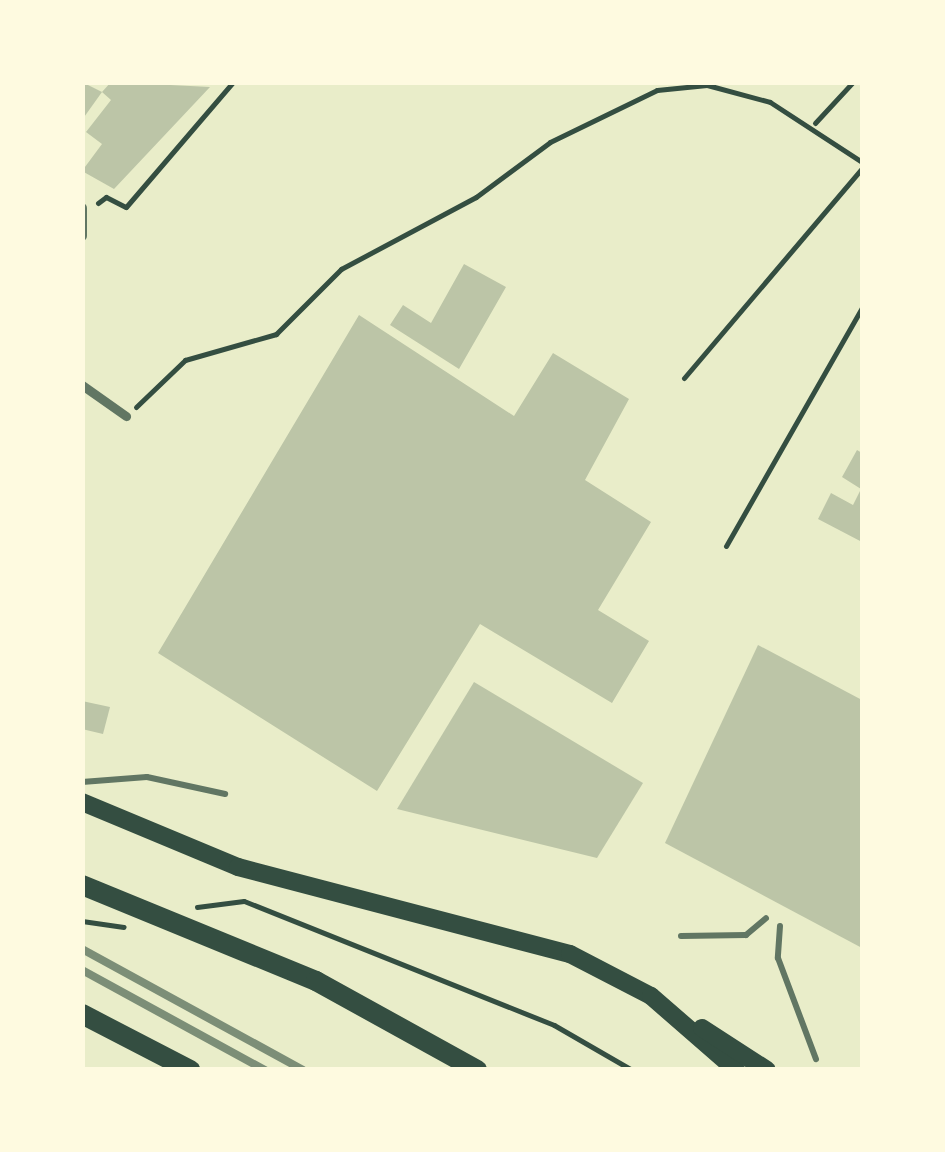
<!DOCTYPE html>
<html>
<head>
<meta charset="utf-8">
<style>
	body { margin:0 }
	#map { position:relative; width:945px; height:1152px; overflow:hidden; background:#e9edc9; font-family:Commissioner,sans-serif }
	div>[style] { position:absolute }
	.building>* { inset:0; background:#bcc5a7 }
	.path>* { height:5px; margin:-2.5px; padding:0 2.5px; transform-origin:2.5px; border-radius:2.5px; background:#344e41 }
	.service>* { height:6px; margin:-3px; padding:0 3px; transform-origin:3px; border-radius:3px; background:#617663 }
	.pedestrian>* { height:9px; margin:-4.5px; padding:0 4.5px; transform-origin:4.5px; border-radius:4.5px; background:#617663 }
	.minor>* { height:10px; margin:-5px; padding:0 5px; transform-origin:5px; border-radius:5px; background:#617663 }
	.secondary>* { height:18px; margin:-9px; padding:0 9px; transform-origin:9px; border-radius:9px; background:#344e41 }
	.trunk>* { height:20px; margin:-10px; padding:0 10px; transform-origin:10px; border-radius:10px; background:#344e41 }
	.rail>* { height:8px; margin:-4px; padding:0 4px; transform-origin:4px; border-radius:4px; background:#7c8e77 }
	span { translate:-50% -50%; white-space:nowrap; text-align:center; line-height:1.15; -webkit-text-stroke:10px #fefae0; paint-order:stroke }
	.frame { position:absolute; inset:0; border:85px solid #fefae0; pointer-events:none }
</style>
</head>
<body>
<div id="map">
	<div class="building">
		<i style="clip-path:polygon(82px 82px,102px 92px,82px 120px)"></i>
		<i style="clip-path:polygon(111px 82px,210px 87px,114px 189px,82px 171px,102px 144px,86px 132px,111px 100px,102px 92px)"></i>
		<i style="clip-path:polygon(464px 264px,506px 287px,459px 369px,390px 325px,403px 305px,431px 323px)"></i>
		<i style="clip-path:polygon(359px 315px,514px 416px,553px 353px,629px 399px,585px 480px,651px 522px,598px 610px,649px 641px,612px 703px,480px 624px,377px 791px,158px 653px)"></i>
		<i style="clip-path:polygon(857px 450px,862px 453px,862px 542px,818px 519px,831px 493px,853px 505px,861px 489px,842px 477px)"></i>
		<i style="clip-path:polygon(758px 645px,862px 700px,862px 948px,665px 843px)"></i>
		<i style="clip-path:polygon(474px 682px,643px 783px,597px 858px,397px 809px)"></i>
		<i style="clip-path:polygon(82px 701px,110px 707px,103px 734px,82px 729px)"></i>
	</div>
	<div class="path">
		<i style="left:815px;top:123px;width:56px;rotate:-47.2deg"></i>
		<i style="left:98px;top:203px;width:10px;rotate:-37deg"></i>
		<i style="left:106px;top:197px;width:22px;rotate:27deg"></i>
		<i style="left:126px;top:207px;width:165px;rotate:-49.4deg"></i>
		<i style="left:684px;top:378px;width:275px;rotate:-49.7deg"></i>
		<i style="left:136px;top:407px;width:68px;rotate:-43.8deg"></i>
		<i style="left:185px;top:360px;width:95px;rotate:-15.9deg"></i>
		<i style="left:276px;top:334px;width:92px;rotate:-45deg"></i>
		<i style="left:341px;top:269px;width:153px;rotate:-28.1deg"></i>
		<i style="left:476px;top:197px;width:92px;rotate:-36.6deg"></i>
		<i style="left:550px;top:142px;width:119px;rotate:-25.9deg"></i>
		<i style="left:657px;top:90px;width:50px;rotate:-5.7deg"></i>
		<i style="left:707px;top:85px;width:65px;rotate:15.1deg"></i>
		<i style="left:770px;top:102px;width:110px;rotate:33.1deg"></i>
		<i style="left:726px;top:546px;width:274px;rotate:-60.3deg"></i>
		<i style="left:197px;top:907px;width:47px;rotate:-7.3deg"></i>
		<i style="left:244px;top:901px;width:334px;rotate:21.8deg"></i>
		<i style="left:554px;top:1025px;width:90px;rotate:30deg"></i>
		<i style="left:82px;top:921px;width:42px;rotate:8.1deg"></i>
	</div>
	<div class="service">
		<i style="left:82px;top:782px;width:65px;rotate:-4.4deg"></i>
		<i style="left:147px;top:777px;width:80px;rotate:12.3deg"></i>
		<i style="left:780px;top:926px;width:32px;rotate:94deg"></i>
		<i style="left:778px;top:958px;width:108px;rotate:69.4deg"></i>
		<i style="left:681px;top:936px;width:65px;rotate:-0.9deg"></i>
		<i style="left:746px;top:935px;width:26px;rotate:-40deg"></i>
	</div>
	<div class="pedestrian">
		<i style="left:82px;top:385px;width:54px;rotate:35.2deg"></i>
	</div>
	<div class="minor">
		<i style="left:82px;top:208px;width:28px;rotate:90deg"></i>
	</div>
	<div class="secondary">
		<i style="left:82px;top:802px;width:169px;rotate:22.6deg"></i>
		<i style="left:238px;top:867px;width:343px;rotate:14.7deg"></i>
		<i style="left:570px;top:954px;width:91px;rotate:27.4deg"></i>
		<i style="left:651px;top:996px;width:113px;rotate:41deg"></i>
		<i style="left:702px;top:1028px;width:77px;rotate:32.9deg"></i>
	</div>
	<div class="trunk">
		<i style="left:82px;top:885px;width:253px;rotate:22.3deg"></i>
		<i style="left:316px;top:981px;width:184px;rotate:28.9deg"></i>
		<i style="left:82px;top:1014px;width:122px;rotate:27.4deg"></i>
	</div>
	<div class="rail">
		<i style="left:82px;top:949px;width:252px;rotate:28.7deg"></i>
		<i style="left:82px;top:970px;width:209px;rotate:28.7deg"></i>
	</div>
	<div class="frame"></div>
</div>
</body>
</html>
